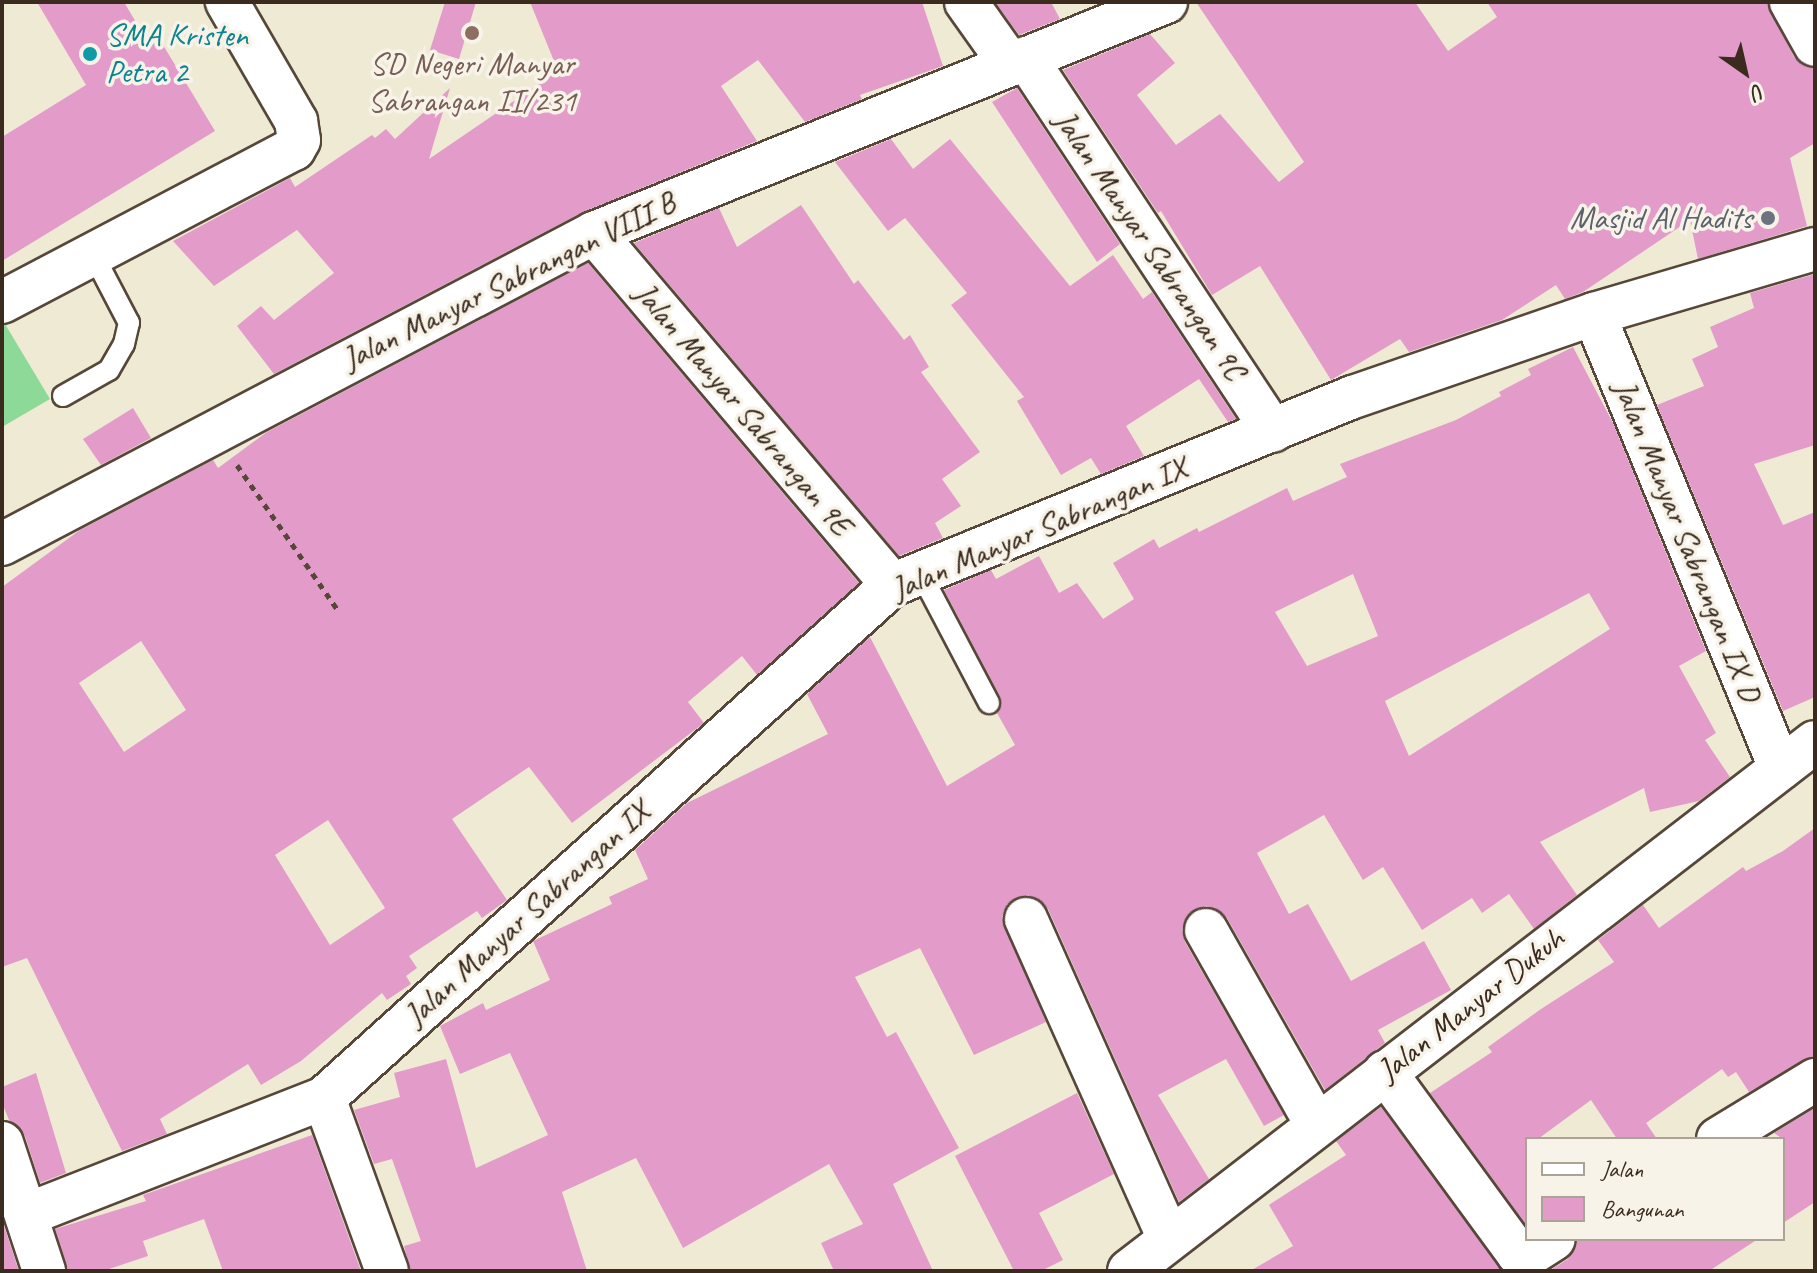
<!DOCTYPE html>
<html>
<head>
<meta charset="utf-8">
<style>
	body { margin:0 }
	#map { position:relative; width:1817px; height:1273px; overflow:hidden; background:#efead4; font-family:Caveat,sans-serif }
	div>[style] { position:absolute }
	.green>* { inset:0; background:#8dda98 }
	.building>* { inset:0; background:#e39cca }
	.path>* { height:5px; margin-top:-2.5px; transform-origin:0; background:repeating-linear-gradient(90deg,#564739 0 6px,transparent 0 12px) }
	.roads { filter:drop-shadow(2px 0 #564739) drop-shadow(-2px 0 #564739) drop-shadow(0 2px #564739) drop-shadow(0 -2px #564739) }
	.lane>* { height:20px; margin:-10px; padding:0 10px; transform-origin:10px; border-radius:10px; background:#fff }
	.street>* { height:42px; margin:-21px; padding:0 21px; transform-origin:21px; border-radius:21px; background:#fff }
	.dots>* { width:22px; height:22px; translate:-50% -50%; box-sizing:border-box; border:4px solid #f7f3e8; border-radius:50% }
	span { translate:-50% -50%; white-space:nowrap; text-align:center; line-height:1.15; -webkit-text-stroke:7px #f7f3e8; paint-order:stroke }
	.culture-label { font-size:32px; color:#0d838f }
	.left { translate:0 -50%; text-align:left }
	.education-label { font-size:32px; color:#785e54 }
	.worship-label { font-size:32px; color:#5b616d }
	.right { translate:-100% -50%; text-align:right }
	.street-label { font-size:32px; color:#3b2a1e }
	.frame { position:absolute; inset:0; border:4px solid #3b2a1e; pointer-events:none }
	.legend { position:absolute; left:1525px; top:1137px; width:260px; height:104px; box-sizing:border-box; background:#f7f3e8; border:2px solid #aca397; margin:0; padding:10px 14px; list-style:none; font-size:24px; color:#3b2a1e }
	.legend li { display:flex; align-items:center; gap:16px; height:40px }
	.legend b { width:40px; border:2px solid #aca397 }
	.north { position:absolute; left:1705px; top:32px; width:80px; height:80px; -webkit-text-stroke:6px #f7f3e8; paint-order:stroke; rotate:146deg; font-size:22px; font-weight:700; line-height:32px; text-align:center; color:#3b2a1e }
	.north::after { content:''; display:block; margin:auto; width:28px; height:36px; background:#3b2a1e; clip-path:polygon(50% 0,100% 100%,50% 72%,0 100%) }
</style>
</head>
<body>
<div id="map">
	<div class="green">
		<i style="clip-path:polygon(2px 319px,50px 399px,2px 427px)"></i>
	</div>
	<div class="building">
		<i style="clip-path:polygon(37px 2px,124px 2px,150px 46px,160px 40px,215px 131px,2px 261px,2px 137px,86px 85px)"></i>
		<i style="clip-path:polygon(445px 2px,476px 2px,459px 59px,430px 50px)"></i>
		<i style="clip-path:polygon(530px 2px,922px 2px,943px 66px,860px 95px,862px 99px,805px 122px,758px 60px,721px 86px,757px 141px,583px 212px,274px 374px,237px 326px,261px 306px,274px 320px,334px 273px,297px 230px,214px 286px,173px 241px,290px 178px,295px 187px,372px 135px,375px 138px,386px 129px,395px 139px,450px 88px,429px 159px,558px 71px)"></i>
		<i style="clip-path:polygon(995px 2px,1051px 2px,1060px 19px,1019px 35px)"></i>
		<i style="clip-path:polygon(1196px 2px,1415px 2px,1448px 51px,1497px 17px,1487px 2px,1767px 2px,1794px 57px,1815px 69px,1815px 143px,1790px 158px,1807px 226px,1698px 259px,1690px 220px,1583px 292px,1565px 299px,1556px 285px,1502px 320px,1409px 352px,1400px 339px,1331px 380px,1260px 266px,1212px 295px,1161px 211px,1158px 213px,1063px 70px,1150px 34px,1175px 63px,1137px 95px,1176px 145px,1220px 114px,1279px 182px,1304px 162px)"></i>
		<i style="clip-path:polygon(1017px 88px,1120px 244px,1097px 262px,992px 102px)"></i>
		<i style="clip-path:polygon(891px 139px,913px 169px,950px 139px,1070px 286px,1113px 255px,1143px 299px,1152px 292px,1236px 419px,1228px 422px,1199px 379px,1126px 426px,1144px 456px,1101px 474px,1091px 458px,1061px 475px,1017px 401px,1024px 397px,951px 305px,967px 293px,905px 218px,888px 231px,835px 162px)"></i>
		<i style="clip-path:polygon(801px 205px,854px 284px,858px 280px,904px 340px,910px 335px,929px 367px,921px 372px,980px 452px,942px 479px,961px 506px,935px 523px,943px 538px,899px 556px,634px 243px,719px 208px,737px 247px)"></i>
		<i style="clip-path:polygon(evenodd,588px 263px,859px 583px,757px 675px,742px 656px,688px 702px,704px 723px,572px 823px,529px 767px,452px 819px,507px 900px,482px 918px,477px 911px,409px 956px,417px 968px,406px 976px,411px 984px,387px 1000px,382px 993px,301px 1061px,261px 1085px,248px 1064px,160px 1119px,167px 1134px,122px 1151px,27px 958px,2px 967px,2px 587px,80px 530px,213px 460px,218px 468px,267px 432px,588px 263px,141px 641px,186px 710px,124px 752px,79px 683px,141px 641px,588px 263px,328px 820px,385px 908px,330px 945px,275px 855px,328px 820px)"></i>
		<i style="clip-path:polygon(1815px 274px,1815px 445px,1754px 464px,1783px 525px,1815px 512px,1815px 697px,1783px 711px,1657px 405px,1704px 386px,1692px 359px,1718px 347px,1710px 327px,1754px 308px,1750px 293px)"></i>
		<i style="clip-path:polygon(evenodd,1573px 347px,1613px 423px,1706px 651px,1679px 666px,1716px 733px,1705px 740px,1730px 777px,1699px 801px,1650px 812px,1644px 788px,1540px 842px,1577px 895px,1534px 929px,1509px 894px,1482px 913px,1472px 898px,1422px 930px,1383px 867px,1363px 880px,1324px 815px,1257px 853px,1289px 914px,1308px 904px,1351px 981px,1424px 941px,1451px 990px,1378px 1030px,1385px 1043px,1325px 1090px,1227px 918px,1207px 906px,1194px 910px,1182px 929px,1185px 942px,1284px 1115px,1264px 1126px,1226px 1059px,1158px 1095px,1209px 1179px,1179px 1202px,1048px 909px,1028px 895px,1007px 904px,1002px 917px,1046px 1022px,974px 1055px,920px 948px,855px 977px,887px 1037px,896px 1032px,959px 1148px,893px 1184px,933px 1271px,834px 1271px,821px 1243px,863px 1224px,829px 1164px,683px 1248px,636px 1158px,562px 1192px,587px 1271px,410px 1271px,404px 1246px,421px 1241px,392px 1159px,374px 1164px,354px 1110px,400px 1097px,394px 1073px,446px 1059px,476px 1168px,548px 1135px,510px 1053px,460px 1074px,440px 1026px,483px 1003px,486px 1010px,550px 980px,533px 941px,612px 904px,609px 897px,648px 879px,635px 850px,687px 803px,828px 734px,807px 694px,870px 637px,947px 786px,1015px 745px,997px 713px,1000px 697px,944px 590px,991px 570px,996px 579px,1039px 556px,1059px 593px,1077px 583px,1103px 619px,1134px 599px,1113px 563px,1154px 539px,1159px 548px,1197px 528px,1199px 532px,1287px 488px,1293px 501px,1347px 477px,1340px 464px,1456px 420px,1501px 396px,1499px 392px,1531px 375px,1528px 369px,1573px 347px,1353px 574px,1378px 636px,1307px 666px,1275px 612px,1353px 574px,1573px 347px,1589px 593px,1610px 629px,1409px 756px,1385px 701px,1589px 593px)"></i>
		<i style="clip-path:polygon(133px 408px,151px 438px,101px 465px,83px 439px)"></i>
		<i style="clip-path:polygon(1815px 828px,1815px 1056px,1749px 1092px,1736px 1072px,1728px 1077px,1722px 1069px,1646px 1123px,1657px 1139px,1617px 1139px,1591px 1100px,1538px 1139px,1527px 1139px,1527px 1226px,1430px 1093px,1492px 1052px,1488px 1047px,1541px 1009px,1614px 962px,1598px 940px,1643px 905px,1659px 928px,1743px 867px,1746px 871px,1783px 851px)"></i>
		<i style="clip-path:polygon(36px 1073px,66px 1173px,40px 1183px,25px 1136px,9px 1120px,2px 1103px,2px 1087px)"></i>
		<i style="clip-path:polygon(1077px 1093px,1114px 1174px,1039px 1213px,1063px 1260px,1041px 1271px,1014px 1271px,955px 1156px)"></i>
		<i style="clip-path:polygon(1381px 1107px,1502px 1271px,1250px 1271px,1293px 1246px,1269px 1205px,1346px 1155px,1336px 1141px)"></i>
		<i style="clip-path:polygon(1815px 1108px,1815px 1202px,1783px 1223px,1783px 1139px,1774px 1133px)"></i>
		<i style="clip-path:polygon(312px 1135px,361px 1271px,223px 1271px,204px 1219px,143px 1241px,148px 1256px,103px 1271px,67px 1271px,55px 1229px,146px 1201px,143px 1195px)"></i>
		<i style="clip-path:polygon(2px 1220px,19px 1271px,2px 1271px)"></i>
		<i style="clip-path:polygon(1578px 1239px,1758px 1239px,1709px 1271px,1549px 1271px,1568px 1259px)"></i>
	</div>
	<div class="path">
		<i style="left:237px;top:465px;width:179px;rotate:55.2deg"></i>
	</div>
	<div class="roads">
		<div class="lane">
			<i style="left:63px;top:396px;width:53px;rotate:-29.5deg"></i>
			<i style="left:109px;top:370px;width:30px;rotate:-60deg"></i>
			<i style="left:124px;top:344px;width:22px;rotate:-77deg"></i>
			<i style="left:129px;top:323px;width:78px;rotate:-117.6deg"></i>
			<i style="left:921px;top:574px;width:146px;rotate:62.2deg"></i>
		</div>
		<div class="street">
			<i style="left:966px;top:2px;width:76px;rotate:54.6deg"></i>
			<i style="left:1791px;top:2px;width:49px;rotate:60.8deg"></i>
			<i style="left:1026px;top:58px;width:447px;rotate:56.5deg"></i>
			<i style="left:594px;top:233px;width:461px;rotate:49.7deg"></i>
			<i style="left:2px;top:302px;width:330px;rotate:-27.7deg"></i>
			<i style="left:294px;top:149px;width:10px;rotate:-61deg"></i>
			<i style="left:299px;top:140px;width:19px;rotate:-99deg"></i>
			<i style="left:296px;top:121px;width:138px;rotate:-120.1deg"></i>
			<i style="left:1594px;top:314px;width:491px;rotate:67.7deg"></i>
			<i style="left:2px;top:544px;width:669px;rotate:-27.71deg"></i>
			<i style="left:594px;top:233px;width:617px;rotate:-21.99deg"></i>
			<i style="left:1026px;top:919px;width:350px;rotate:65.9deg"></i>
			<i style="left:1206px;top:930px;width:224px;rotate:60.4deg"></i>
			<i style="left:1385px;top:1072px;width:225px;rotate:53.8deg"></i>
			<i style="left:1518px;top:1254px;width:9px;rotate:21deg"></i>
			<i style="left:1526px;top:1257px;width:33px;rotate:-33deg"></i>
			<i style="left:324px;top:1098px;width:184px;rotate:70deg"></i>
			<i style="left:1718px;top:1139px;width:114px;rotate:-31.3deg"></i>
			<i style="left:2px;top:1143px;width:135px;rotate:71.8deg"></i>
			<i style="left:28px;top:1214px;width:318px;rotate:-21.4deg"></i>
			<i style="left:324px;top:1098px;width:765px;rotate:-42.09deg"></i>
			<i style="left:892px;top:585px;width:498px;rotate:-22.2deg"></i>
			<i style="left:1353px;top:397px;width:255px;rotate:-19deg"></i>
			<i style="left:1594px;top:314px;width:230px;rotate:-16.4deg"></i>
			<i style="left:1129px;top:1271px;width:866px;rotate:-37.64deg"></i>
		</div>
	</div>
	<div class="dots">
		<i style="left:472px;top:33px;background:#8d6e63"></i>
		<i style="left:90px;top:54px;background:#0f9aa8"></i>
		<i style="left:1768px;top:218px;background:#6b7280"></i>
	</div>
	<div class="culture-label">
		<span class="left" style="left:106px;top:54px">SMA Kristen<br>Petra 2</span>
	</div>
	<div class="education-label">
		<span style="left:472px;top:83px">SD Negeri Manyar<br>Sabrangan II/231</span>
	</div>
	<div class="worship-label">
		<span class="right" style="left:1752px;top:218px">Masjid Al Hadits</span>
	</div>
	<div class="street-label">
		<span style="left:1150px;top:245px;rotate:56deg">Jalan Manyar Sabrangan 9C</span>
		<span style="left:509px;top:281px;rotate:-26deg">Jalan Manyar Sabrangan VIII B</span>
		<span style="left:743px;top:409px;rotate:50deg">Jalan Manyar Sabrangan 9E</span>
		<span style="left:1039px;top:529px;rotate:-23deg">Jalan Manyar Sabrangan IX</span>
		<span style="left:1687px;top:541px;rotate:68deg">Jalan Manyar Sabrangan IX D</span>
		<span style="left:527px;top:914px;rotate:-42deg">Jalan Manyar Sabrangan IX</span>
		<span style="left:1471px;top:1005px;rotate:-38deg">Jalan Manyar Dukuh</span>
	</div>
	<div class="frame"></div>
	<ul class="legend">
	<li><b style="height:10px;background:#fff"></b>Jalan</li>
	<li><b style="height:22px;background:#e39cca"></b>Bangunan</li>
	</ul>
	<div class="north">U</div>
</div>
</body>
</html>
